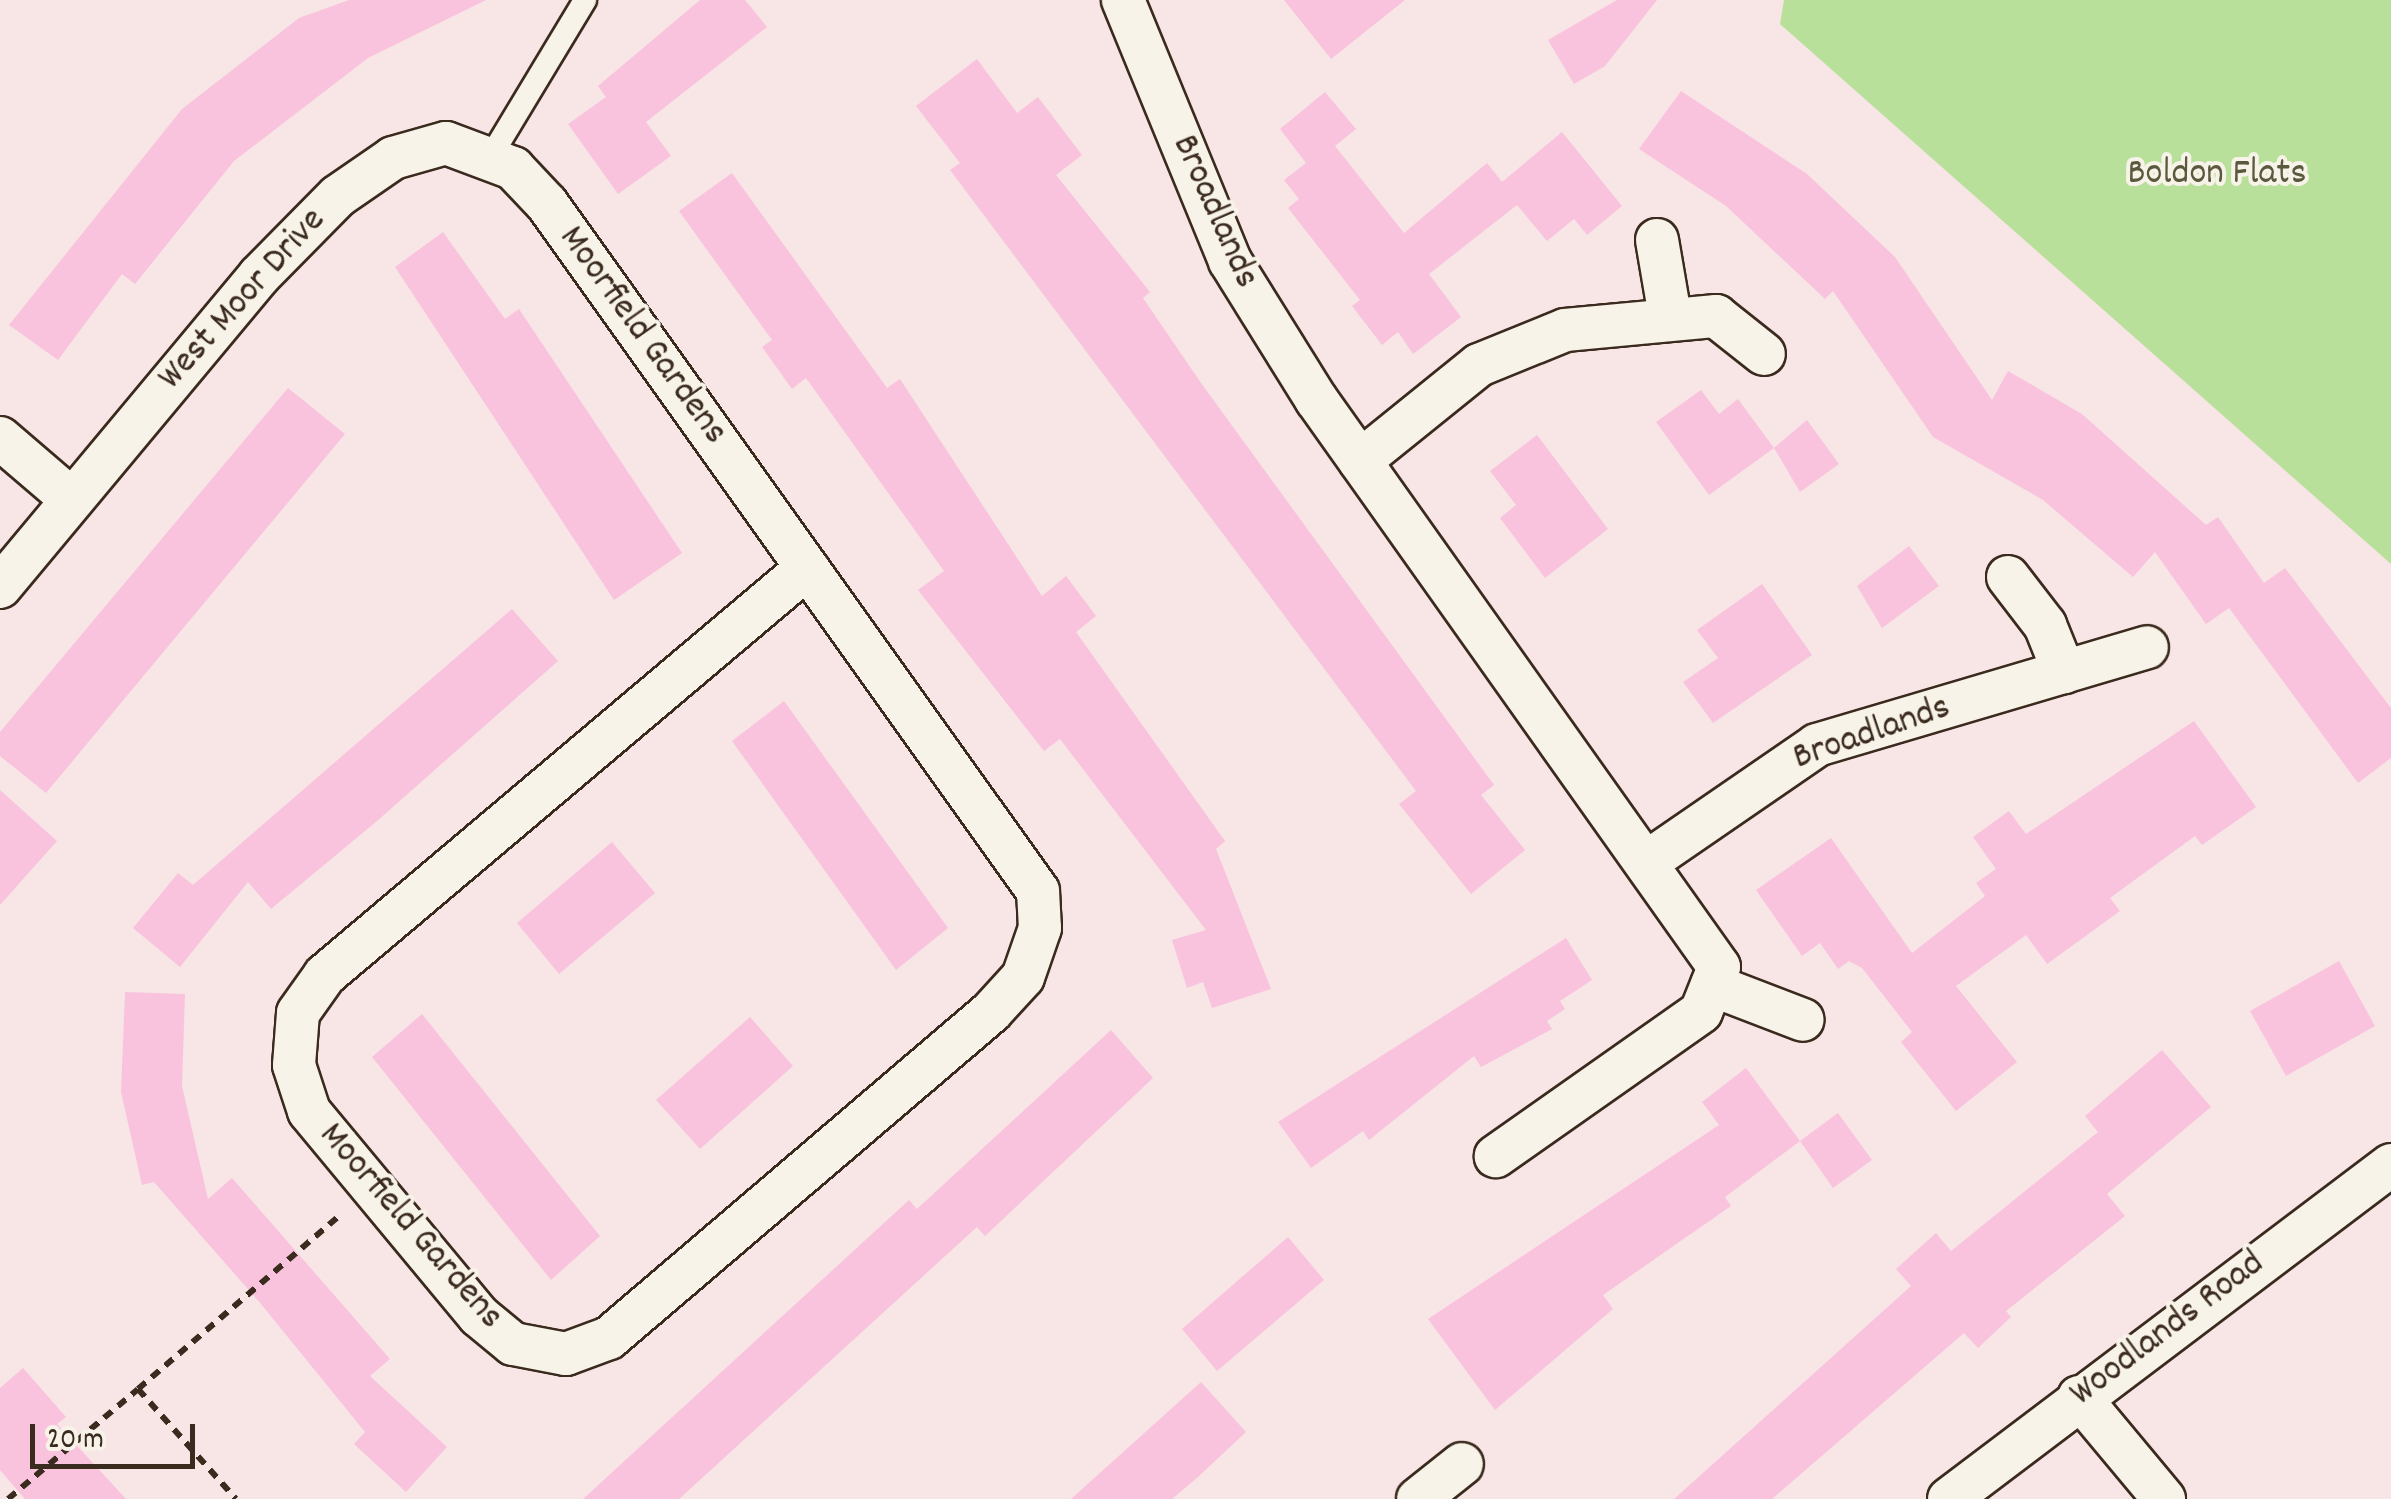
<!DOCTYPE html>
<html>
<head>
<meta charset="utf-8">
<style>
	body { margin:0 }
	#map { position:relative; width:2391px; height:1499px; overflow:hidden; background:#f8e5e5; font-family:Dekko,sans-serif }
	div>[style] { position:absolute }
	.green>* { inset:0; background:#b9e09b }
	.building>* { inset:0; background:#f9c3de }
	.path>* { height:6px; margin-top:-3px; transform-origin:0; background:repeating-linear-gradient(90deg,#3b2a1e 0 10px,transparent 0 18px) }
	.roads { filter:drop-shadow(2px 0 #3b2a1e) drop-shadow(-2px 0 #3b2a1e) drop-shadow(0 2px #3b2a1e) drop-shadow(0 -2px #3b2a1e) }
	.service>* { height:22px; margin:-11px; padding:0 11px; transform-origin:11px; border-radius:11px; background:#f7f3e8 }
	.minor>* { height:42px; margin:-21px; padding:0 21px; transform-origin:21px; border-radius:21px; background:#f7f3e8 }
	span { translate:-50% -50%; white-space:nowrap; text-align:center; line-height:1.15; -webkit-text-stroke:8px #f7f3e8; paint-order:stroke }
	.park-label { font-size:38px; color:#5a583d }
	.street-label { font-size:38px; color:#3b2a1e }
	.scale { position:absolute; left:30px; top:1424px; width:165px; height:45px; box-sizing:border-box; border:5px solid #3b2a1e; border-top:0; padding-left:12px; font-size:30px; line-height:35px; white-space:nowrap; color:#3b2a1e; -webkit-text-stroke:8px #f7f3e8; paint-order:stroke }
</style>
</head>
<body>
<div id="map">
	<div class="green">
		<i style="clip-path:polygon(1784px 0,2391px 0,2391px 564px,1780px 24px)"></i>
	</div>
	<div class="building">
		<i style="clip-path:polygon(349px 0,486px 0,368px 58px,234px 161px,135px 284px,122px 274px,58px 360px,9px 325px,182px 109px,299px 18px)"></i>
		<i style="clip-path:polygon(700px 0,745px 0,767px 27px,646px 122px,671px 156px,618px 194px,568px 124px,606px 97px,598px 86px)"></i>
		<i style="clip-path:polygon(1284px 0,1405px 0,1331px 59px)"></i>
		<i style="clip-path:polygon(1617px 0,1657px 0,1605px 66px,1574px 84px,1548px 40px)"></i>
		<i style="clip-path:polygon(977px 59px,1017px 113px,1038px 97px,1082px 155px,1056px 175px,1150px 292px,1143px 298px,1201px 383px,1494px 785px,1481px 795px,1525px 850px,1471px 894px,1399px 804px,1416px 791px,950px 170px,960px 163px,916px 106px)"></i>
		<i style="clip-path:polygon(1681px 91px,1807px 174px,1895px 257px,1992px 400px,2008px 371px,2082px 414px,2206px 525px,2218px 517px,2264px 583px,2285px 568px,2391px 708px,2391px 758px,2358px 783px,2229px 608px,2206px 624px,2155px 552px,2133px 577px,2043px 500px,1933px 437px,1833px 291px,1825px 299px,1726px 206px,1639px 149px)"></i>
		<i style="clip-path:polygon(1325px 92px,1356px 129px,1335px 146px,1404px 233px,1487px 163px,1502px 182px,1562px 132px,1622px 206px,1587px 235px,1574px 219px,1547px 241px,1517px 205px,1429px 274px,1461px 317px,1413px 354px,1398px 332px,1382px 345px,1352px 306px,1360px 300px,1288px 208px,1299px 199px,1284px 180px,1306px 163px,1280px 129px)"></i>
		<i style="clip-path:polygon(732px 173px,887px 388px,900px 379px,1042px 596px,1066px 576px,1096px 616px,1076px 632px,1225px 841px,1216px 849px,1271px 989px,1212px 1008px,1203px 982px,1187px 988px,1172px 940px,1206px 930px,1060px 739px,1044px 751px,918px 590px,944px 571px,806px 378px,792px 389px,762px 347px,772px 340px,679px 211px)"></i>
		<i style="clip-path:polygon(443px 232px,505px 319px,519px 309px,682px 553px,614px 600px,395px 267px)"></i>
		<i style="clip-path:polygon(288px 388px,345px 434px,46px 793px,0 756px,0 732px)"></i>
		<i style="clip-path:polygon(1701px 390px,1719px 414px,1738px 399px,1774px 448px,1709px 495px,1656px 422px)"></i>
		<i style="clip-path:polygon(1807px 420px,1839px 464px,1800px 492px,1774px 448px)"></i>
		<i style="clip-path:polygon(1537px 435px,1608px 529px,1545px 578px,1500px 518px,1516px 505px,1490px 471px)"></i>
		<i style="clip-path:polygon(1909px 546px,1939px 586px,1882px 628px,1857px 586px)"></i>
		<i style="clip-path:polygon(1762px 584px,1812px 655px,1713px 723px,1683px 682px,1718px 658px,1697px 630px)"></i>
		<i style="clip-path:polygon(512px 609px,558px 661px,377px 821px,271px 909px,248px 882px,180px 967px,133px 928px,178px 873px,193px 885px)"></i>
		<i style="clip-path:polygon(784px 701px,948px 928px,896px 970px,732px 741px)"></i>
		<i style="clip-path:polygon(2194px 721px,2256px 807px,2202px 845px,2195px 836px,2110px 898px,2120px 911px,2047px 964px,2026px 935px,1956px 986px,2017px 1062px,1956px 1111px,1901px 1042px,1912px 1032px,1862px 968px,1849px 961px,1838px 969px,1820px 943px,1802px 956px,1756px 890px,1831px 838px,1912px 953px,1985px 896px,1976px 883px,1996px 869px,1973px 837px,2009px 811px,2026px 834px)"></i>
		<i style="clip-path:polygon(0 790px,57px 841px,0 905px)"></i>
		<i style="clip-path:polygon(612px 842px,655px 893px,559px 974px,517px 923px)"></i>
		<i style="clip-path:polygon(1566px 938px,1592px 980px,1560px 1001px,1565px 1009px,1547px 1021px,1552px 1029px,1481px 1067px,1474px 1056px,1369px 1140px,1363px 1131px,1311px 1168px,1278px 1122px)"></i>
		<i style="clip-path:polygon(2339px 961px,2375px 1026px,2286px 1076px,2250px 1011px)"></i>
		<i style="clip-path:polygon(125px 992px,185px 994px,182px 1086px,208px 1199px,232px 1178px,390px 1359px,370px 1376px,447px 1447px,406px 1492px,354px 1444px,365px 1432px,261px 1304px,154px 1182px,142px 1185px,121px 1092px)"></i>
		<i style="clip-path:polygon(422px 1014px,600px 1236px,551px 1280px,372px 1057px)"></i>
		<i style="clip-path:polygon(750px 1017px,793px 1066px,700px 1149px,656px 1100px)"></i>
		<i style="clip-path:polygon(1111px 1030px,1153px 1078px,985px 1236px,977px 1227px,679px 1499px,583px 1499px,909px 1200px,917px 1209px)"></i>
		<i style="clip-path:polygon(2162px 1050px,2211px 1107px,2107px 1194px,2125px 1216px,2006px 1311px,2011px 1317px,1978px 1348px,1964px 1333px,1772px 1499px,1674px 1499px,1911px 1286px,1896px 1269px,1936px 1233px,1951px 1251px,2098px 1132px,2085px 1116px)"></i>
		<i style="clip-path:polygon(1746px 1068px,1800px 1141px,1725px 1197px,1731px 1206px,1603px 1295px,1613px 1309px,1495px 1410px,1428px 1319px,1719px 1125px,1702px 1102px)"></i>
		<i style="clip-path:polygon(1838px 1113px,1872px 1160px,1833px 1188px,1800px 1141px)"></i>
		<i style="clip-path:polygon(1288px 1237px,1324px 1280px,1217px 1371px,1182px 1329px)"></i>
		<i style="clip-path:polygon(23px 1368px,66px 1417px,57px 1424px,126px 1499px,25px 1499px,0 1470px,0 1388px)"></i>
		<i style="clip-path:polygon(1201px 1382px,1246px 1432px,1198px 1477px,1172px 1499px,1071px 1499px)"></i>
	</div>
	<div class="path">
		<i style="left:138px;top:1389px;width:264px;rotate:-40.7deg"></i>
		<i style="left:8px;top:1499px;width:170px;rotate:-40.2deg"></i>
		<i style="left:138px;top:1389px;width:147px;rotate:48.3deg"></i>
	</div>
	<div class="roads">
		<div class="service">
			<i style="left:491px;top:156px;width:182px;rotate:-58.9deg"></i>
		</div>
		<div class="minor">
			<i style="left:1123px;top:0;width:282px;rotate:67.7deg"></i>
			<i style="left:1230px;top:261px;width:163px;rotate:58.1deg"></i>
			<i style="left:1316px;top:399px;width:696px;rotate:54.64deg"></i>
			<i style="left:1719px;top:967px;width:48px;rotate:111.8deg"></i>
			<i style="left:1701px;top:1012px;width:251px;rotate:144.9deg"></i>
			<i style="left:1657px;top:240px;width:77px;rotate:80.3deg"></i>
			<i style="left:0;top:438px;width:92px;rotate:40.6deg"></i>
			<i style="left:1360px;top:461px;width:153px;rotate:-38.9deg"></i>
			<i style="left:1479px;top:365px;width:93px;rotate:-22.1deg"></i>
			<i style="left:1565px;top:330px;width:152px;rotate:-5.3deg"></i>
			<i style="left:1716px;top:316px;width:61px;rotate:38.4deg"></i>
			<i style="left:2008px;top:577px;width:61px;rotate:52.4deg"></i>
			<i style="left:2045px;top:625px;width:51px;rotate:68deg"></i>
			<i style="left:0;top:587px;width:405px;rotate:-50.2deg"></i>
			<i style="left:259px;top:276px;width:112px;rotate:-45.4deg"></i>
			<i style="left:338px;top:196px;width:67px;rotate:-34.6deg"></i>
			<i style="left:393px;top:158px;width:55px;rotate:-15.8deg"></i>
			<i style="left:446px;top:143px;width:72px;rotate:20.5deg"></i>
			<i style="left:513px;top:168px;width:50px;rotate:46.6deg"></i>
			<i style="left:547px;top:204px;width:844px;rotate:54.45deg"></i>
			<i style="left:1038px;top:891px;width:37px;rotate:87deg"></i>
			<i style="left:1040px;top:928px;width:52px;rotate:109.1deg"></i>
			<i style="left:1023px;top:977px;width:47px;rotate:132.4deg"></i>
			<i style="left:991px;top:1012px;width:502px;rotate:139.52deg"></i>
			<i style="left:609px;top:1338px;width:46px;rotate:159.6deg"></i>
			<i style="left:566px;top:1354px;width:54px;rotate:-169.3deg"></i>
			<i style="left:513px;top:1344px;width:44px;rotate:-140.5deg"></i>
			<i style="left:479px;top:1316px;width:266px;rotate:-129.7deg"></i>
			<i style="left:309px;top:1111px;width:48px;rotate:-108.1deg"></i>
			<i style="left:294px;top:1065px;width:52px;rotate:-85.6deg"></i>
			<i style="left:298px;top:1013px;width:47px;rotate:-54.6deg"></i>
			<i style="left:325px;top:975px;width:631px;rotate:-40.18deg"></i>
			<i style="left:1647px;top:862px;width:206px;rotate:-34.5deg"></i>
			<i style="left:1817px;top:745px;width:344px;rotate:-16.5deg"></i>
			<i style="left:1712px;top:985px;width:97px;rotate:21deg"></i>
			<i style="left:2079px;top:1397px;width:133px;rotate:50.2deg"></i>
			<i style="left:1418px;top:1499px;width:56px;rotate:-38.5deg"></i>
			<i style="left:1949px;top:1499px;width:554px;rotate:-37.08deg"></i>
		</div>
	</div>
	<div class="park-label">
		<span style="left:2217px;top:175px">Boldon Flats</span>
	</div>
	<div class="street-label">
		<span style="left:1214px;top:212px;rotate:66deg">Broadlands</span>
		<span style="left:243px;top:300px;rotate:-48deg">West Moor Drive</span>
		<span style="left:642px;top:336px;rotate:54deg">Moorfield Gardens</span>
		<span style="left:1872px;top:734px;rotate:-19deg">Broadlands</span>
		<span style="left:410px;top:1227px;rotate:49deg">Moorfield Gardens</span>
		<span style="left:2168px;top:1330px;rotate:-37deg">Woodlands Road</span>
	</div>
	<div class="scale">20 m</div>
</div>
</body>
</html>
